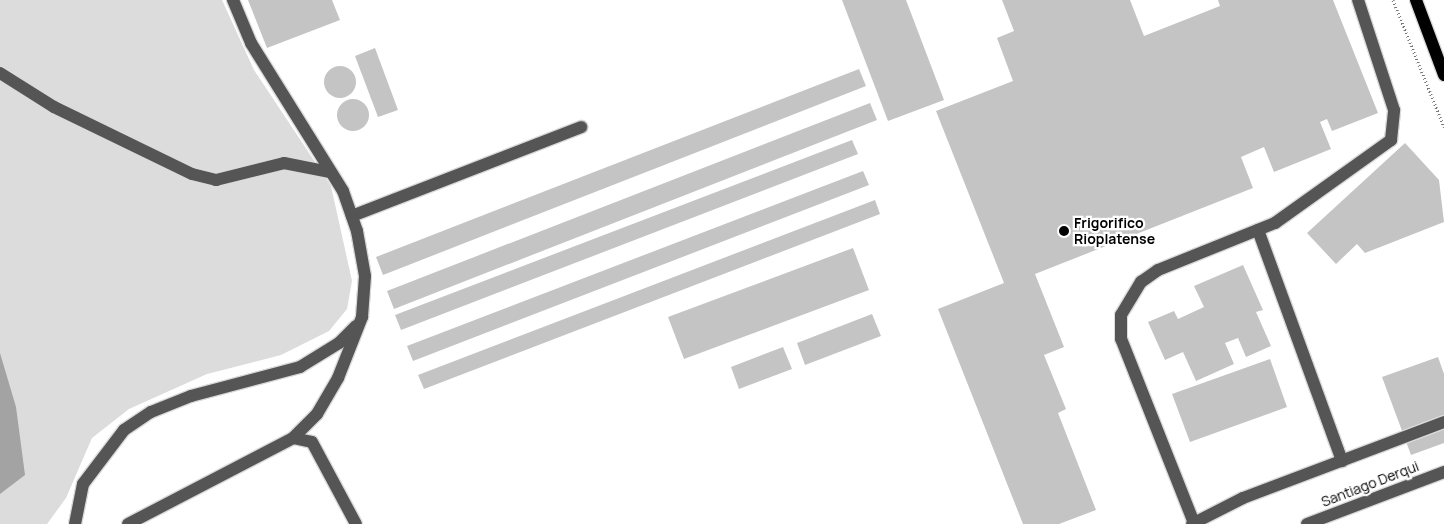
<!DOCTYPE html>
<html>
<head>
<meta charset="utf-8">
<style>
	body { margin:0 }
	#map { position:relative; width:1444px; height:524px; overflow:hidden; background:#fff; font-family:Manrope,sans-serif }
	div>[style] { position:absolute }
	.green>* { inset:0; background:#dcdcdc }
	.water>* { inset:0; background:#a3a3a3 }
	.building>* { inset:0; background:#c4c4c4 }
	.round { border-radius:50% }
	.path>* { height:3px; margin-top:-1.5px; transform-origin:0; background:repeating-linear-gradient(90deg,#777 0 1px,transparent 0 3.5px) }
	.roads { filter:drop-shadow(1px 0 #dbdbdb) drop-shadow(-1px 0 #dbdbdb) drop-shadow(0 1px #dbdbdb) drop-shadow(0 -1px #dbdbdb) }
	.minor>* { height:12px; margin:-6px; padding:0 6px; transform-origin:6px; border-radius:6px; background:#555 }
	.major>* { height:12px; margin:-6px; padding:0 6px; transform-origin:6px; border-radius:6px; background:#000 }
	.dots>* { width:14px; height:14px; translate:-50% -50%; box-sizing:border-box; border:2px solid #fff; border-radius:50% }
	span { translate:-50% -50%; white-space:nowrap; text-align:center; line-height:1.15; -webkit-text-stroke:4.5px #fff; paint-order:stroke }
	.poi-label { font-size:14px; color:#000; font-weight:700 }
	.left { translate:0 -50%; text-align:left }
	.street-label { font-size:14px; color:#000 }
</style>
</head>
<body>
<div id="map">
	<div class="green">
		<i style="clip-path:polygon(0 0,222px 0,254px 70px,331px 186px,352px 281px,347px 309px,329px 331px,281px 355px,207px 374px,129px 409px,92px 438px,66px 498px,47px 524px,0 524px)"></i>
	</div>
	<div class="water">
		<i style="clip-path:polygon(0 353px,16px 407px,25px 475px,0 494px)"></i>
	</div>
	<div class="building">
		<i style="clip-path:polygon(248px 0,332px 0,340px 20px,267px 48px)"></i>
		<i style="clip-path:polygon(842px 0,906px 0,944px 100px,888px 121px)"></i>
		<i style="clip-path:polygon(1002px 0,1130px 0,1144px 36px,1220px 6px,1218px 0,1333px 0,1378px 113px,1332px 131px,1327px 119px,1320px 122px,1331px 149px,1274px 172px,1264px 147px,1241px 157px,1253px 188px,1035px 274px,1064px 347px,1044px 355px,1066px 409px,1058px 413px,1096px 510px,1059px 524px,1023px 524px,938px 309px,1004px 283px,936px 111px,1013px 81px,997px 38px,1014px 31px)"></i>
		<i style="clip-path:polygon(375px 48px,398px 110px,378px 117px,355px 56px)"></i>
		<i class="round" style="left:324px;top:66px;width:32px;height:32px"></i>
		<i style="clip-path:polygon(859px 69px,866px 86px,383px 275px,376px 257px)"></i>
		<i class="round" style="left:337px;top:99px;width:32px;height:32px"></i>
		<i style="clip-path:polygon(870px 103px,877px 120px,394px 309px,387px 291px)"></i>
		<i style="clip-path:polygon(852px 140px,858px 154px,401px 330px,395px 315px)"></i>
		<i style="clip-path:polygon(1405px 143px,1439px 180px,1444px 222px,1365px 253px,1357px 244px,1336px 264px,1307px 233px)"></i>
		<i style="clip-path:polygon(863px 171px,869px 185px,413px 361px,407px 346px)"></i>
		<i style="clip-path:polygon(875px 200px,880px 214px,424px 389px,418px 375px)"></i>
		<i style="clip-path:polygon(853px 248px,869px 290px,684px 359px,668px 317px)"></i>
		<i style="clip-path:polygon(1243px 265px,1263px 310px,1256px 312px,1271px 346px,1246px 357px,1238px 338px,1225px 343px,1234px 364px,1196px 381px,1183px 352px,1165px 360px,1148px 322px,1174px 311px,1178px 319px,1204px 307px,1194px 286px)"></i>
		<i style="clip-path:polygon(872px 314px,881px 336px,805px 365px,797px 343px)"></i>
		<i style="clip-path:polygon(783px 347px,792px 369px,739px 389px,731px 367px)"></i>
		<i style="clip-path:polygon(1438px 357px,1444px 374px,1444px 443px,1411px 455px,1382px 377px)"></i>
		<i style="clip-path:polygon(1270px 359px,1287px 407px,1190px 442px,1172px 394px)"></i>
	</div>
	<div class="path">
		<i style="left:1393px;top:0;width:137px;rotate:68.1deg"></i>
	</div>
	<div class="roads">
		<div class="minor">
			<i style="left:0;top:73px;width:64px;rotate:32.2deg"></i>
			<i style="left:54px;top:107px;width:153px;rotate:25.9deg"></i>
			<i style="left:192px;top:174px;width:25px;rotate:14deg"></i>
			<i style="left:216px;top:180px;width:70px;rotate:-14deg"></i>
			<i style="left:284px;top:163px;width:47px;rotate:11.1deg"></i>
			<i style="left:352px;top:216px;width:246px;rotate:-21.2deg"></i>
			<i style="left:1258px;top:230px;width:246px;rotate:70deg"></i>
			<i style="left:293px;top:438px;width:19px;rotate:12deg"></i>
			<i style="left:312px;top:442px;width:93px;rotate:61.8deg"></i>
			<i style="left:1194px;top:523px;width:198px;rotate:-111.6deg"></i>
			<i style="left:1121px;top:339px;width:24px;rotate:-90deg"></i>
			<i style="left:1121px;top:315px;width:39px;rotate:-59deg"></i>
			<i style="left:1141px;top:282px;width:21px;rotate:-35deg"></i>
			<i style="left:1158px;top:270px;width:126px;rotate:-21.9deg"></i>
			<i style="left:1275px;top:223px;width:143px;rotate:-35.6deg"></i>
			<i style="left:1391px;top:140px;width:30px;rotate:-84deg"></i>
			<i style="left:1394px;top:110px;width:116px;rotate:-108.1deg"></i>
			<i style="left:75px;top:524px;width:41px;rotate:-78.7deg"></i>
			<i style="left:83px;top:484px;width:68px;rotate:-52.8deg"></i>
			<i style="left:124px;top:430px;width:32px;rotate:-34deg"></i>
			<i style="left:151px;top:412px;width:43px;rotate:-21.8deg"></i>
			<i style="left:191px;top:396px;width:113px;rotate:-14.9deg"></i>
			<i style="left:300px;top:367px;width:46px;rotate:-31.6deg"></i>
			<i style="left:339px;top:343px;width:24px;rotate:-45deg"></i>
			<i style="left:128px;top:524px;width:186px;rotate:-27.5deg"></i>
			<i style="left:293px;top:438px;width:34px;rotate:-45deg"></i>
			<i style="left:317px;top:414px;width:42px;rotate:-59.7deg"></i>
			<i style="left:338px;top:378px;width:66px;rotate:-68.5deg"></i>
			<i style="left:362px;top:317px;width:41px;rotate:-85.8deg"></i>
			<i style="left:365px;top:276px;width:46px;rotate:-100.1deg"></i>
			<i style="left:357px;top:231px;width:42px;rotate:-109.3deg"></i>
			<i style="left:343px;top:191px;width:174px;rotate:-121.9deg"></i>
			<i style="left:251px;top:43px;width:47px;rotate:-112.7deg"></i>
			<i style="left:1192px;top:524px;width:57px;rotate:-27deg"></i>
			<i style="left:1243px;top:498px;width:215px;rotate:-20.7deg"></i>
			<i style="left:1307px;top:524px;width:147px;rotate:-20.8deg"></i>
		</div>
		<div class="major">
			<i style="left:1416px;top:0;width:80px;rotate:69.5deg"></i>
		</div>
	</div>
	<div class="dots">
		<i style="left:1064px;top:231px;background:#000"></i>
	</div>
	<div class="poi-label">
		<span class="left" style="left:1074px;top:231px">Frigorifico<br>Rioplatense</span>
	</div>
	<div class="street-label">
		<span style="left:1370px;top:484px;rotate:-21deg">Santiago Derqui</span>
	</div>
</div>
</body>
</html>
